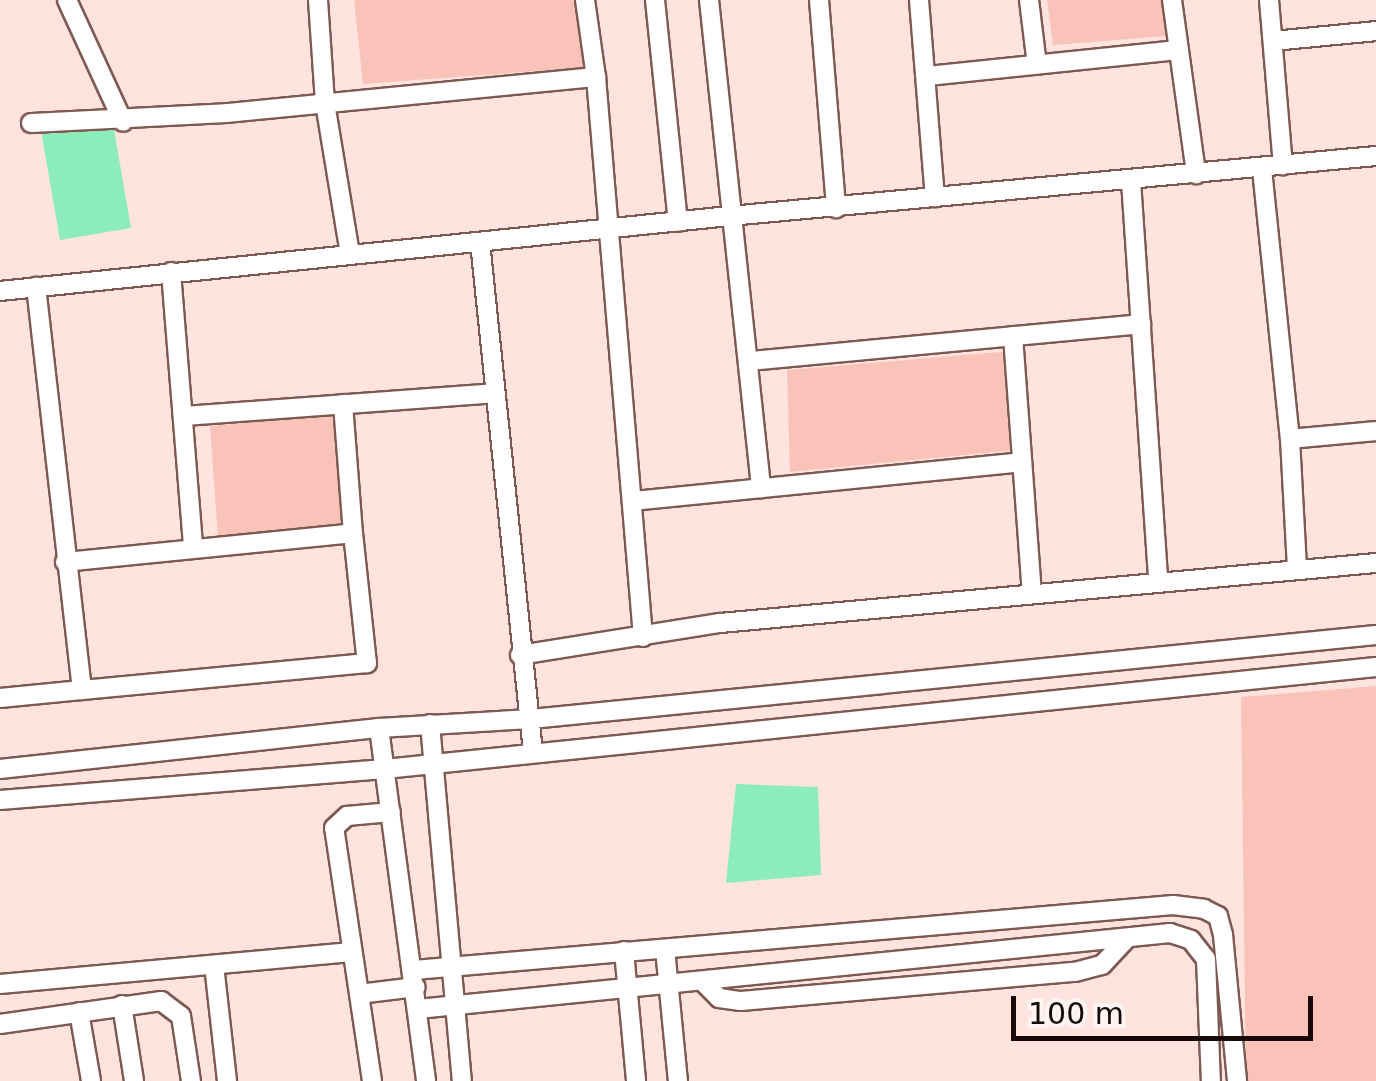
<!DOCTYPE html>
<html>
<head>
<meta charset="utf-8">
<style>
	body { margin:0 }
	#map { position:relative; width:1376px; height:1081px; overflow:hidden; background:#fee3df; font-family:"DejaVu Sans",sans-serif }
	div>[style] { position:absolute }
	.green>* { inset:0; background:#f9c3b9 }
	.building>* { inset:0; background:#8cedba }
	.roads { filter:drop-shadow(2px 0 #7d5952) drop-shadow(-2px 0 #7d5952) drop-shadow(0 2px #7d5952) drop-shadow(0 -2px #7d5952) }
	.street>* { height:18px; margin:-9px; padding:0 9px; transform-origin:9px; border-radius:9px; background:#fff }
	span { translate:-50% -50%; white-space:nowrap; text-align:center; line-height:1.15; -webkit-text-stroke:10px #fef5f3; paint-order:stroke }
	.scale { position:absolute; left:1011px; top:996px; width:302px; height:45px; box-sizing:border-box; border:5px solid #160907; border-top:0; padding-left:12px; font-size:30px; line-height:35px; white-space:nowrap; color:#160907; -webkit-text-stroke:8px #fef5f3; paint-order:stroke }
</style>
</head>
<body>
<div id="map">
	<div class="green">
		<i style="clip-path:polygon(354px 0,581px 0,588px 67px,363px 84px)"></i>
		<i style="clip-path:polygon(1047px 0,1162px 0,1166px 36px,1053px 45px)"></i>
		<i style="clip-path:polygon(1012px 351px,1016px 450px,790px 472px,787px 370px)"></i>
		<i style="clip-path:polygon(342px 415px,351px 525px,218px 536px,210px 426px)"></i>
		<i style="clip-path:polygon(1376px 686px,1376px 1081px,1246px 1081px,1241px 697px)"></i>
	</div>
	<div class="building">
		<i style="clip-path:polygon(111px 112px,131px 228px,60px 240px,40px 125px)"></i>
		<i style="clip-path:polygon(736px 784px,818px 787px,821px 875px,726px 883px)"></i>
	</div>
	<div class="roads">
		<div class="street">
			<i style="left:67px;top:0;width:134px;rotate:65.3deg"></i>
			<i style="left:318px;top:0;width:103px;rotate:86.1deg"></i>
			<i style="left:325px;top:103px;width:153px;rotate:80.6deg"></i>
			<i style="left:585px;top:0;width:78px;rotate:81.9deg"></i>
			<i style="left:596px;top:77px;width:562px;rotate:85.2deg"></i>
			<i style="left:655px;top:0;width:223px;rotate:84.1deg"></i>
			<i style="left:709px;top:0;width:491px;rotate:83.9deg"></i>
			<i style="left:819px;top:0;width:209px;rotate:85.3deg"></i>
			<i style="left:919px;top:0;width:198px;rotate:85.4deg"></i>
			<i style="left:1029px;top:0;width:65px;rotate:83deg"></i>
			<i style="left:1172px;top:0;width:176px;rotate:82.1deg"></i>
			<i style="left:1269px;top:0;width:166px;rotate:85.2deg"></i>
			<i style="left:1273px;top:41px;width:103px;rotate:-5.5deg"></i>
			<i style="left:927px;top:76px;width:253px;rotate:-5.9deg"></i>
			<i style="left:31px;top:123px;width:196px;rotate:-2.9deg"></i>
			<i style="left:227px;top:113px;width:371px;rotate:-5.6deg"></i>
			<i style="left:1262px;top:169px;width:271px;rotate:84.1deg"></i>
			<i style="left:1290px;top:439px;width:131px;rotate:86.9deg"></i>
			<i style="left:1131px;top:181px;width:401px;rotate:86.1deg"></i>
			<i style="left:480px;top:242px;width:513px;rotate:84.07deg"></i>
			<i style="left:171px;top:272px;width:275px;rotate:85.4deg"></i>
			<i style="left:0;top:291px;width:734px;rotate:-5.87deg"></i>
			<i style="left:730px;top:216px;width:649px;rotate:-5.31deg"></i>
			<i style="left:1013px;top:336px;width:258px;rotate:85.8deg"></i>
			<i style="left:750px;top:361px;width:393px;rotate:-5.4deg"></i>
			<i style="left:343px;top:404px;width:129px;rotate:85.6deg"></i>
			<i style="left:183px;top:416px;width:313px;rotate:-4.2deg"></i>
			<i style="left:1290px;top:439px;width:86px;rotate:-5.3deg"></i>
			<i style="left:633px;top:501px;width:391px;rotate:-5.7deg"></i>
			<i style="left:65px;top:562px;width:289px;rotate:-5.7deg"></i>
			<i style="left:353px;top:533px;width:131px;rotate:83.9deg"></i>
			<i style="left:367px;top:663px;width:286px;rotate:174.6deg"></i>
			<i style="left:520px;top:655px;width:203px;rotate:-9.1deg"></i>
			<i style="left:720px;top:623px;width:659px;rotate:-5.23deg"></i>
			<i style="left:0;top:698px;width:82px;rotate:-5.6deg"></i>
			<i style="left:82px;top:690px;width:406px;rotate:-96.5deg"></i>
			<i style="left:430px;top:724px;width:358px;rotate:84.9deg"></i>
			<i style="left:379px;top:728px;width:356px;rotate:82.4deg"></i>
			<i style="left:0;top:769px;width:381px;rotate:-6.2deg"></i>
			<i style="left:379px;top:728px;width:152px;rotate:-3.4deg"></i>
			<i style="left:531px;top:719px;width:849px;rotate:-5.68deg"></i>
			<i style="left:0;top:800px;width:386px;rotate:-4.6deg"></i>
			<i style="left:385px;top:769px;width:996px;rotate:-5.88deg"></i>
			<i style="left:665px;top:949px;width:133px;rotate:84.4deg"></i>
			<i style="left:624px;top:951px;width:131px;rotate:84.7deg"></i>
			<i style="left:214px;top:965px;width:117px;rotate:83.6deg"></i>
			<i style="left:414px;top:970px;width:762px;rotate:-4.89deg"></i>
			<i style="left:1173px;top:905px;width:31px;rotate:7deg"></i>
			<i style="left:1204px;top:909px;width:16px;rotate:27deg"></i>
			<i style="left:1218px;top:916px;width:20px;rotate:75deg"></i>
			<i style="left:1223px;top:935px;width:147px;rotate:84.5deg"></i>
			<i style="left:702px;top:981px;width:24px;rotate:45deg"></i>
			<i style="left:719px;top:998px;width:22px;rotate:8deg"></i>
			<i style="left:741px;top:1001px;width:335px;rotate:-5deg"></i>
			<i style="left:1075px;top:972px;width:28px;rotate:-15deg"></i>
			<i style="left:1102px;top:965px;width:34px;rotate:-47deg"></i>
			<i style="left:0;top:984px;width:353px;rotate:-5.2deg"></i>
			<i style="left:359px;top:994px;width:57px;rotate:-7deg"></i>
			<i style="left:122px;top:1005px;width:77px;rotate:81deg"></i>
			<i style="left:418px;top:1009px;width:756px;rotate:-5.77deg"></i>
			<i style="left:1170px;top:933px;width:22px;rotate:18deg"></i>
			<i style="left:1191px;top:940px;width:24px;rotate:52deg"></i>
			<i style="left:1206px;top:959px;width:122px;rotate:87.7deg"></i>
			<i style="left:79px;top:1012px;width:70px;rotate:80.1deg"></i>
			<i style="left:0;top:1024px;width:163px;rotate:-8.1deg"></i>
			<i style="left:161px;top:1001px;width:25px;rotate:37deg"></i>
			<i style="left:181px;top:1016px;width:66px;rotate:81.3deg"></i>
			<i style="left:372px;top:1081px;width:256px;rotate:-98.5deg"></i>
			<i style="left:334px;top:828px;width:18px;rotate:-43deg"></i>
			<i style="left:347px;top:816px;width:44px;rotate:-5.2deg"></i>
		</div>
	</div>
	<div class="scale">100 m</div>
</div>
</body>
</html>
